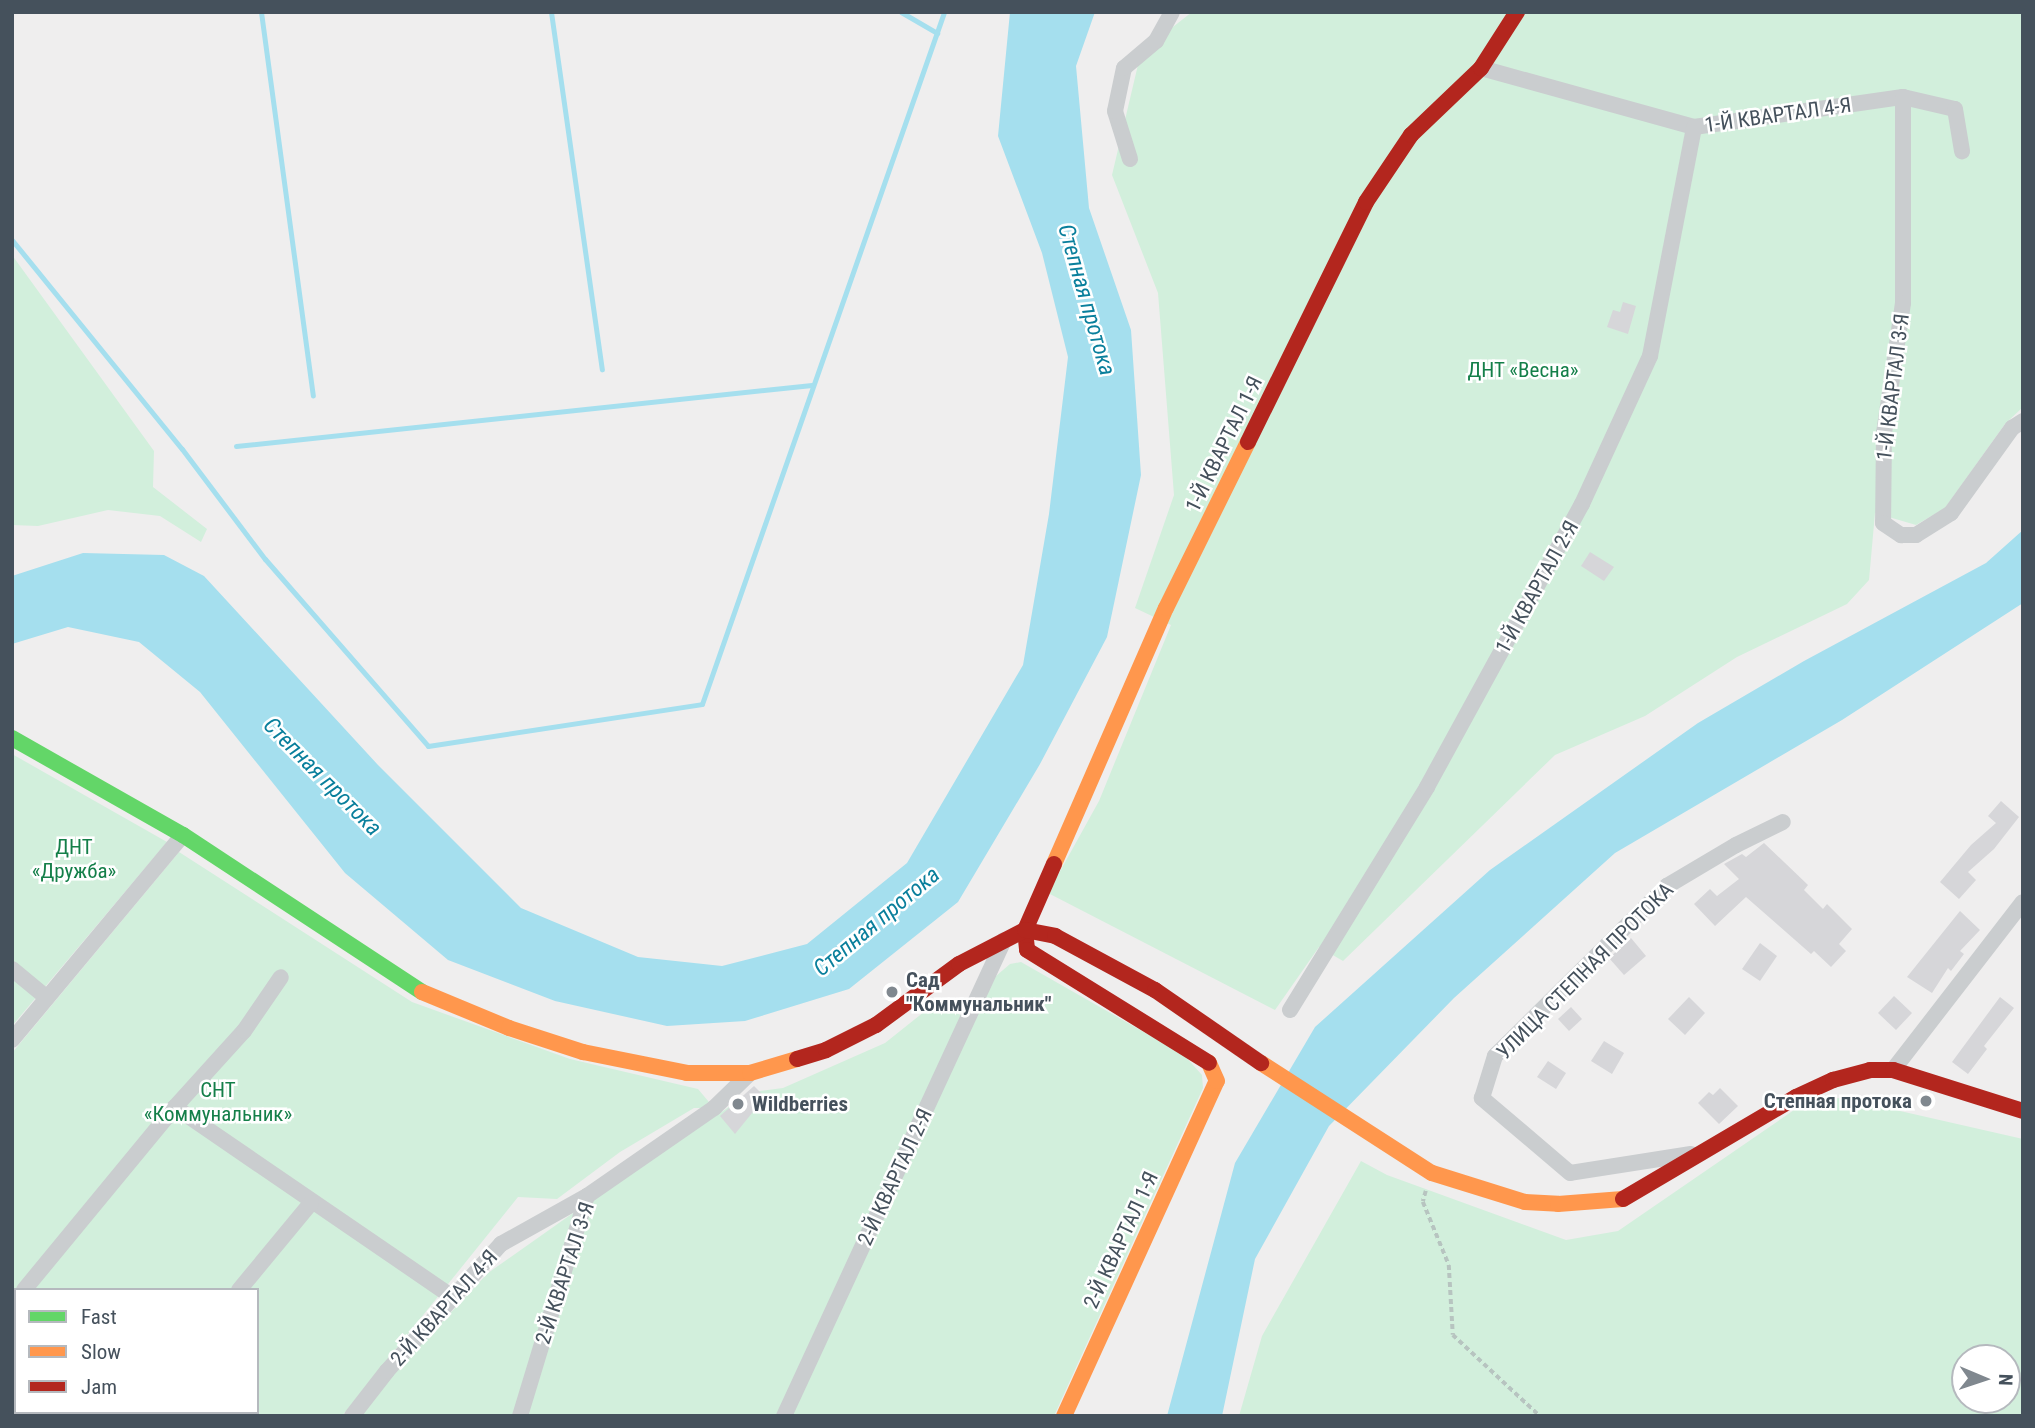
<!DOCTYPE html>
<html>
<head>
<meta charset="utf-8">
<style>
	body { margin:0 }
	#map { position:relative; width:2035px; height:1428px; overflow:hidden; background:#efeeee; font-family:"Roboto Condensed",sans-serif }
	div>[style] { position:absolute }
	.green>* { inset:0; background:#d2efdc }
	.water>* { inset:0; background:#a5dfee }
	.stream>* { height:5px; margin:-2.5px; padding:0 2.5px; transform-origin:2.5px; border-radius:2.5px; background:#a5dfee }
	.building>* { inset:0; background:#d6d6d9 }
	.path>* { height:3.5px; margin-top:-1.75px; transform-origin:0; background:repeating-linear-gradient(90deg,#b7c4c0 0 5px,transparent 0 8.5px) }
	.street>* { height:16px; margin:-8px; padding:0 8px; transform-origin:8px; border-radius:8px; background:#cacdcf }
	.fast>* { height:16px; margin:-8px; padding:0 8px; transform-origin:8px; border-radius:8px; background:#63d668 }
	.slow>* { height:16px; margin:-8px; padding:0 8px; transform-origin:8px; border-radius:8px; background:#ff974d }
	.jam>* { height:16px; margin:-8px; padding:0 8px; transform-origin:8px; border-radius:8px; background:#b3261e }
	.dots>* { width:19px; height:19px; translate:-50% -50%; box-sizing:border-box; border:4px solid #fff; border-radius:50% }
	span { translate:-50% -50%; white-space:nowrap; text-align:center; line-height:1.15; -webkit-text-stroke:5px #fff; paint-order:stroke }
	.street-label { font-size:21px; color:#45515c }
	.park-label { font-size:21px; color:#147f49 }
	.poi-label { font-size:21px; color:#45515c; font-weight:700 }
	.left { translate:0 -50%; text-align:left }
	.right { translate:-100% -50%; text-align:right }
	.water-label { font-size:23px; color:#097f9c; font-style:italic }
	.frame { position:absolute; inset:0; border:14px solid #45515c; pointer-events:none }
	.legend { position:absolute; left:14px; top:1288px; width:245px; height:126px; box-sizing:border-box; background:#fff; border:2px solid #b5b9be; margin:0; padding:9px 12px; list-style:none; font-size:21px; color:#45515c }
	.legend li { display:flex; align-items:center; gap:14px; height:35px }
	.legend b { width:35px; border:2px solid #b5b9be }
	.north { position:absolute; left:1951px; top:1344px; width:70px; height:70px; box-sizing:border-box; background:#fff; border:2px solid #b5b9be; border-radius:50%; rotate:92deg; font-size:19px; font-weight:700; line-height:28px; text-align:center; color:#45515c }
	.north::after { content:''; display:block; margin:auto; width:24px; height:32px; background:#80888f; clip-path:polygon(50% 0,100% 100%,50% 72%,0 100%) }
</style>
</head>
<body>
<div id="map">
	<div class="green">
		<i style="clip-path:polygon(1192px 12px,2023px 12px,2023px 407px,2005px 424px,1945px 508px,1916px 525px,1875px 513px,1869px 580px,1847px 604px,1737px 657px,1645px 716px,1555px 755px,1343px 961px,1319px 947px,1275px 1010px,1048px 893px,1099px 801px,1171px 625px,1135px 608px,1174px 495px,1158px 293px,1112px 175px,1141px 52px)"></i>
		<i style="clip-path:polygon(12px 255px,154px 451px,153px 487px,207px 529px,201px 542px,160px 516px,108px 510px,38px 526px,12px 525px)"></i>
		<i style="clip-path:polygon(12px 754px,167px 842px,12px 1026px)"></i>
		<i style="clip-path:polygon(evenodd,179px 852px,412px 1002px,570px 1059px,698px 1089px,714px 1108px,694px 1108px,620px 1152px,557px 1199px,518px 1197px,342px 1416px,12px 1416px,12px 1053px,179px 852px,16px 1290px,257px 1290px,257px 1412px,16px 1412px,16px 1290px)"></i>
		<i style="clip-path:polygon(1021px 962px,1184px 1055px,1202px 1075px,1203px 1088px,1054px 1416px,361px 1416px,391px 1376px,488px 1273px,583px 1206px,751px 1092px,783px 1088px,885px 1043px,934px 1004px,973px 1020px,989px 982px,1010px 964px)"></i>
		<i style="clip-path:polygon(evenodd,1843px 1098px,2023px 1139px,2023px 1416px,1239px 1416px,1262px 1336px,1361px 1161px,1387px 1175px,1566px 1240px,1618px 1231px,1810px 1099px,1843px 1098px,1965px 1358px,2007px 1358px,2007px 1400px,1965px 1400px,1965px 1358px)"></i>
	</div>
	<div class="water">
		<i style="clip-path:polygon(1010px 12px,1095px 12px,1076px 66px,1089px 208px,1131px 330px,1141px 475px,1107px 637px,1040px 764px,958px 902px,849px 989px,745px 1021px,667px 1026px,555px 1001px,448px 960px,345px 873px,200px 692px,139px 642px,68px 627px,12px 644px,12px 576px,83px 553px,164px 555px,204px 576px,378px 765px,521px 908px,638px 957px,722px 966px,807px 944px,907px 863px,1023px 665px,1049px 514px,1068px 357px,1042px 253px,998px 136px)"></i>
		<i style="clip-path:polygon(2023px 530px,2023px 603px,1842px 720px,1615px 853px,1454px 998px,1329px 1126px,1255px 1259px,1222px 1416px,1167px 1416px,1235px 1163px,1315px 1027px,1490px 870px,1698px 723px,1804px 661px,1986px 563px)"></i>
	</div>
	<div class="stream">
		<i style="left:261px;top:12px;width:387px;rotate:82.3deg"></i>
		<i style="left:551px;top:12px;width:361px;rotate:81.9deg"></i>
		<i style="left:901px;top:12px;width:42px;rotate:30.3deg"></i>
		<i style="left:12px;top:240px;width:269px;rotate:50.9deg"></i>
		<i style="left:182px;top:449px;width:138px;rotate:53deg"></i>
		<i style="left:265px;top:559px;width:248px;rotate:48.9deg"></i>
		<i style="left:428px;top:746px;width:277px;rotate:-8.7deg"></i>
		<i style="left:702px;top:704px;width:733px;rotate:-70.72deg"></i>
		<i style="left:236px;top:446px;width:579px;rotate:-6.05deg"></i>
	</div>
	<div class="building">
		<i style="clip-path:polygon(1623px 302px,1636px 306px,1628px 334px,1607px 327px,1613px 310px,1620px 312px)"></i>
		<i style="clip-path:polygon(1590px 552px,1614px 567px,1604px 581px,1581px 566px)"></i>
		<i style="clip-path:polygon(2001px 801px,2019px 817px,1994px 849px,1968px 872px,1976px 880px,1959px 899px,1940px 882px,1971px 845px,1996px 823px,1988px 816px)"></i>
		<i style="clip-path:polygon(1764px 843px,1808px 885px,1804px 890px,1823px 909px,1827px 904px,1852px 929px,1839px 944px,1846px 951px,1831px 967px,1814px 951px,1811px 954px,1746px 897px,1715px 926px,1694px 904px,1710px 889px,1717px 896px,1739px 879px,1724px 864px,1742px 854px,1746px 857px)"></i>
		<i style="clip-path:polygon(1960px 911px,1980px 930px,1960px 951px,1964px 954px,1951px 971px,1948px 968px,1932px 993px,1907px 977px)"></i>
		<i style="clip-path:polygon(1631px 938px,1646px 956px,1624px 975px,1609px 958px)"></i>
		<i style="clip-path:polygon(1760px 943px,1777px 956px,1760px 981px,1742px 969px)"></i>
		<i style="clip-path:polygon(1894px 996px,1912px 1013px,1896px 1030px,1878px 1013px)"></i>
		<i style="clip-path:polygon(1689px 997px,1705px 1013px,1685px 1035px,1668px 1019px)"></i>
		<i style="clip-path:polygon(2000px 997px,2014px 1008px,1984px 1046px,1987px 1049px,1968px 1074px,1952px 1062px)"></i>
		<i style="clip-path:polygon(1571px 1007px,1582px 1019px,1569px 1031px,1558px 1019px)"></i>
		<i style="clip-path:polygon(1604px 1041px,1624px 1053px,1612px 1074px,1591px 1061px)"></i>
		<i style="clip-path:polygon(1548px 1061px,1566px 1073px,1556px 1089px,1537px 1077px)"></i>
		<i style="clip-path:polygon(754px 1086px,765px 1097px,735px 1134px,720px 1116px)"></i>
		<i style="clip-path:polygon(1720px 1088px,1738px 1106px,1719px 1124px,1698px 1103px,1709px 1092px,1713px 1095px)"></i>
	</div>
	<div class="path">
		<i style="left:1426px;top:1191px;width:11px;rotate:105deg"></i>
		<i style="left:1423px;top:1202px;width:68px;rotate:67.6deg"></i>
		<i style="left:1449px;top:1265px;width:70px;rotate:86.7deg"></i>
		<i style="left:1453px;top:1335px;width:119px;rotate:43deg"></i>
	</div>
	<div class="street">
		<i style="left:1481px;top:68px;width:221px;rotate:15.5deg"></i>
		<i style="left:1694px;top:127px;width:211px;rotate:-8.2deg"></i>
		<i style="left:1903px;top:97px;width:53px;rotate:13deg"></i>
		<i style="left:1955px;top:109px;width:43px;rotate:80.5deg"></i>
		<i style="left:1903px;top:97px;width:206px;rotate:90deg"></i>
		<i style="left:1903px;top:303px;width:131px;rotate:98.3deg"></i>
		<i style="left:1884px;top:433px;width:90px;rotate:90.6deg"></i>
		<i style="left:1883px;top:523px;width:22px;rotate:34deg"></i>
		<i style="left:1901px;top:535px;width:15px"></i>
		<i style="left:1916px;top:535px;width:41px;rotate:-32.2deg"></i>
		<i style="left:1951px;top:513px;width:105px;rotate:-54.3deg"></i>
		<i style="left:2012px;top:428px;width:13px;rotate:-32deg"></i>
		<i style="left:1130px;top:159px;width:50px;rotate:-107.4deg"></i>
		<i style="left:1115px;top:111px;width:44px;rotate:-78.2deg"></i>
		<i style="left:1124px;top:68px;width:42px;rotate:-40.2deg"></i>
		<i style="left:1156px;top:41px;width:33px;rotate:-61deg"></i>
		<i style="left:12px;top:969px;width:45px;rotate:39.6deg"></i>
		<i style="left:1290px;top:1010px;width:262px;rotate:-58.4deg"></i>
		<i style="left:1427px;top:787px;width:323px;rotate:-61.3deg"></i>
		<i style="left:1582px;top:504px;width:163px;rotate:-65.3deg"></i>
		<i style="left:1650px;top:356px;width:233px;rotate:-79.1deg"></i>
		<i style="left:12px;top:1040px;width:267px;rotate:-50.2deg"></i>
		<i style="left:1893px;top:1070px;width:212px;rotate:-52.3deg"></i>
		<i style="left:175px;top:1107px;width:336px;rotate:34.4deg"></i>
		<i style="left:1691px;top:1154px;width:122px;rotate:171.1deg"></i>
		<i style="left:1570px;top:1173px;width:116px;rotate:-139.6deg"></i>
		<i style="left:1482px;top:1098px;width:44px;rotate:-72.8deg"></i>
		<i style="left:1495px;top:1056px;width:242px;rotate:-44.7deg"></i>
		<i style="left:1667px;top:886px;width:80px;rotate:-30.7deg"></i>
		<i style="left:1736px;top:845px;width:52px;rotate:-26.1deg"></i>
		<i style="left:24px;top:1290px;width:237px;rotate:-50.5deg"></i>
		<i style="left:175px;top:1107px;width:103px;rotate:-47.8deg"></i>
		<i style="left:244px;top:1031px;width:65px;rotate:-55.6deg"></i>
		<i style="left:239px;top:1290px;width:113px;rotate:-50.4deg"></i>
		<i style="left:12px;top:1304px;width:6px;rotate:-45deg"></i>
		<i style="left:136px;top:1416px;width:5px;rotate:-53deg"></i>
		<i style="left:352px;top:1416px;width:57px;rotate:-52.1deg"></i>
		<i style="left:387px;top:1371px;width:171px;rotate:-48.1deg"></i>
		<i style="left:501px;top:1244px;width:98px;rotate:-29.2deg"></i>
		<i style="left:520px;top:1416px;width:230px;rotate:-73.1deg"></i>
		<i style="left:587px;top:1196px;width:155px;rotate:-34.7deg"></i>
		<i style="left:714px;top:1108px;width:50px;rotate:-44.2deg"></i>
		<i style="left:784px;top:1416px;width:524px;rotate:-65.19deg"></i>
	</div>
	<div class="fast">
		<i style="left:12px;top:738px;width:197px;rotate:29.6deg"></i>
		<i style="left:183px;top:835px;width:286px;rotate:33.3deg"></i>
	</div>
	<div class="slow">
		<i style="left:1054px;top:864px;width:279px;rotate:-66.4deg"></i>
		<i style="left:1166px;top:608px;width:185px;rotate:-63.7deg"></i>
		<i style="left:422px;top:992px;width:94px;rotate:22.5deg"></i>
		<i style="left:509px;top:1028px;width:78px;rotate:18deg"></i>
		<i style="left:583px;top:1052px;width:106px;rotate:11.4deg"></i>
		<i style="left:687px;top:1073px;width:63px"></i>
		<i style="left:750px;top:1073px;width:49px;rotate:-16.6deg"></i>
		<i style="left:1261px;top:1063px;width:203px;rotate:32.8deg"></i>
		<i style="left:1432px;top:1173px;width:97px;rotate:17.3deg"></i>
		<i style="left:1525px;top:1202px;width:33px;rotate:3deg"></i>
		<i style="left:1558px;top:1204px;width:65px;rotate:-4.4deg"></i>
		<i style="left:1064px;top:1416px;width:368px;rotate:-65.5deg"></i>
		<i style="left:1217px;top:1081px;width:20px;rotate:-114deg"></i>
	</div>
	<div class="jam">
		<i style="left:1248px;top:442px;width:267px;rotate:-63.8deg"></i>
		<i style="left:1366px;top:202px;width:81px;rotate:-56.1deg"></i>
		<i style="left:1411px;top:135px;width:97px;rotate:-43.7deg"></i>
		<i style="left:1481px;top:68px;width:67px;rotate:-57.3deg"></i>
		<i style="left:1054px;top:864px;width:72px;rotate:113.7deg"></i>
		<i style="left:1025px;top:930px;width:20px;rotate:84deg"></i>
		<i style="left:1027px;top:950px;width:214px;rotate:31.8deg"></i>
		<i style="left:797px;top:1059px;width:30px;rotate:-17deg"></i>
		<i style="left:826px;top:1050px;width:56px;rotate:-26.6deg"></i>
		<i style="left:876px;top:1025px;width:103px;rotate:-36.3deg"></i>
		<i style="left:959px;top:964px;width:74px;rotate:-27.3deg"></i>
		<i style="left:1025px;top:930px;width:31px;rotate:11deg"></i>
		<i style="left:1055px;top:936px;width:114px;rotate:28.4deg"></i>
		<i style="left:1155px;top:990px;width:129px;rotate:34.6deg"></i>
		<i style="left:1623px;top:1199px;width:201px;rotate:-30.5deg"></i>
		<i style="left:1796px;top:1097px;width:41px;rotate:-24.7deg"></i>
		<i style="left:1833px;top:1080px;width:38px;rotate:-15deg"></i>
		<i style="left:1870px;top:1070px;width:23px"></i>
		<i style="left:1893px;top:1070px;width:136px;rotate:17.5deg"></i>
	</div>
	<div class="dots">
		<i style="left:892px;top:992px;background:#80888f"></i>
		<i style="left:1926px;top:1101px;background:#80888f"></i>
		<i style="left:738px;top:1104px;background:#80888f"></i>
	</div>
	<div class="street-label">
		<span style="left:1778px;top:115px;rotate:-8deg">1-Й КВАРТАЛ 4-Я</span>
		<span style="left:1893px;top:387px;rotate:-83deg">1-Й КВАРТАЛ 3-Я</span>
		<span style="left:1224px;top:444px;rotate:-64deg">1-Й КВАРТАЛ 1-Я</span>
		<span style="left:1537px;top:587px;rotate:-61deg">1-Й КВАРТАЛ 2-Я</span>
		<span style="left:1585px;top:971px;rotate:-45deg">УЛИЦА СТЕПНАЯ ПРОТОКА</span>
		<span style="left:895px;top:1177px;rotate:-65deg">2-Й КВАРТАЛ 2-Я</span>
		<span style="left:1121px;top:1240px;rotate:-65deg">2-Й КВАРТАЛ 1-Я</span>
		<span style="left:565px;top:1273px;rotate:-72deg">2-Й КВАРТАЛ 3-Я</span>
		<span style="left:444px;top:1308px;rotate:-48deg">2-Й КВАРТАЛ 4-Я</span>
	</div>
	<div class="park-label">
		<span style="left:1523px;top:370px">ДНТ «Весна»</span>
		<span style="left:74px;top:859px">ДНТ<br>«Дружба»</span>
		<span style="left:218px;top:1102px">СНТ<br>«Коммунальник»</span>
	</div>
	<div class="poi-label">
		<span class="left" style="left:906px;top:992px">Сад<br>"Коммунальник"</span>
		<span class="right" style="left:1912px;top:1101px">Степная протока</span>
		<span class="left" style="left:752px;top:1104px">Wildberries</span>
	</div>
	<div class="water-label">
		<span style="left:1086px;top:300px;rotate:74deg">Степная протока</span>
		<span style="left:322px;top:777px;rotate:45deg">Степная протока</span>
		<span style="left:877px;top:922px;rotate:-40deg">Степная протока</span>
	</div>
	<div class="frame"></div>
	<ul class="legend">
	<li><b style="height:9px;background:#63d668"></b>Fast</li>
	<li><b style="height:9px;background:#ff974d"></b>Slow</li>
	<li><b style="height:9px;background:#b3261e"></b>Jam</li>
	</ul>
	<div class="north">N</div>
</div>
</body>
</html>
